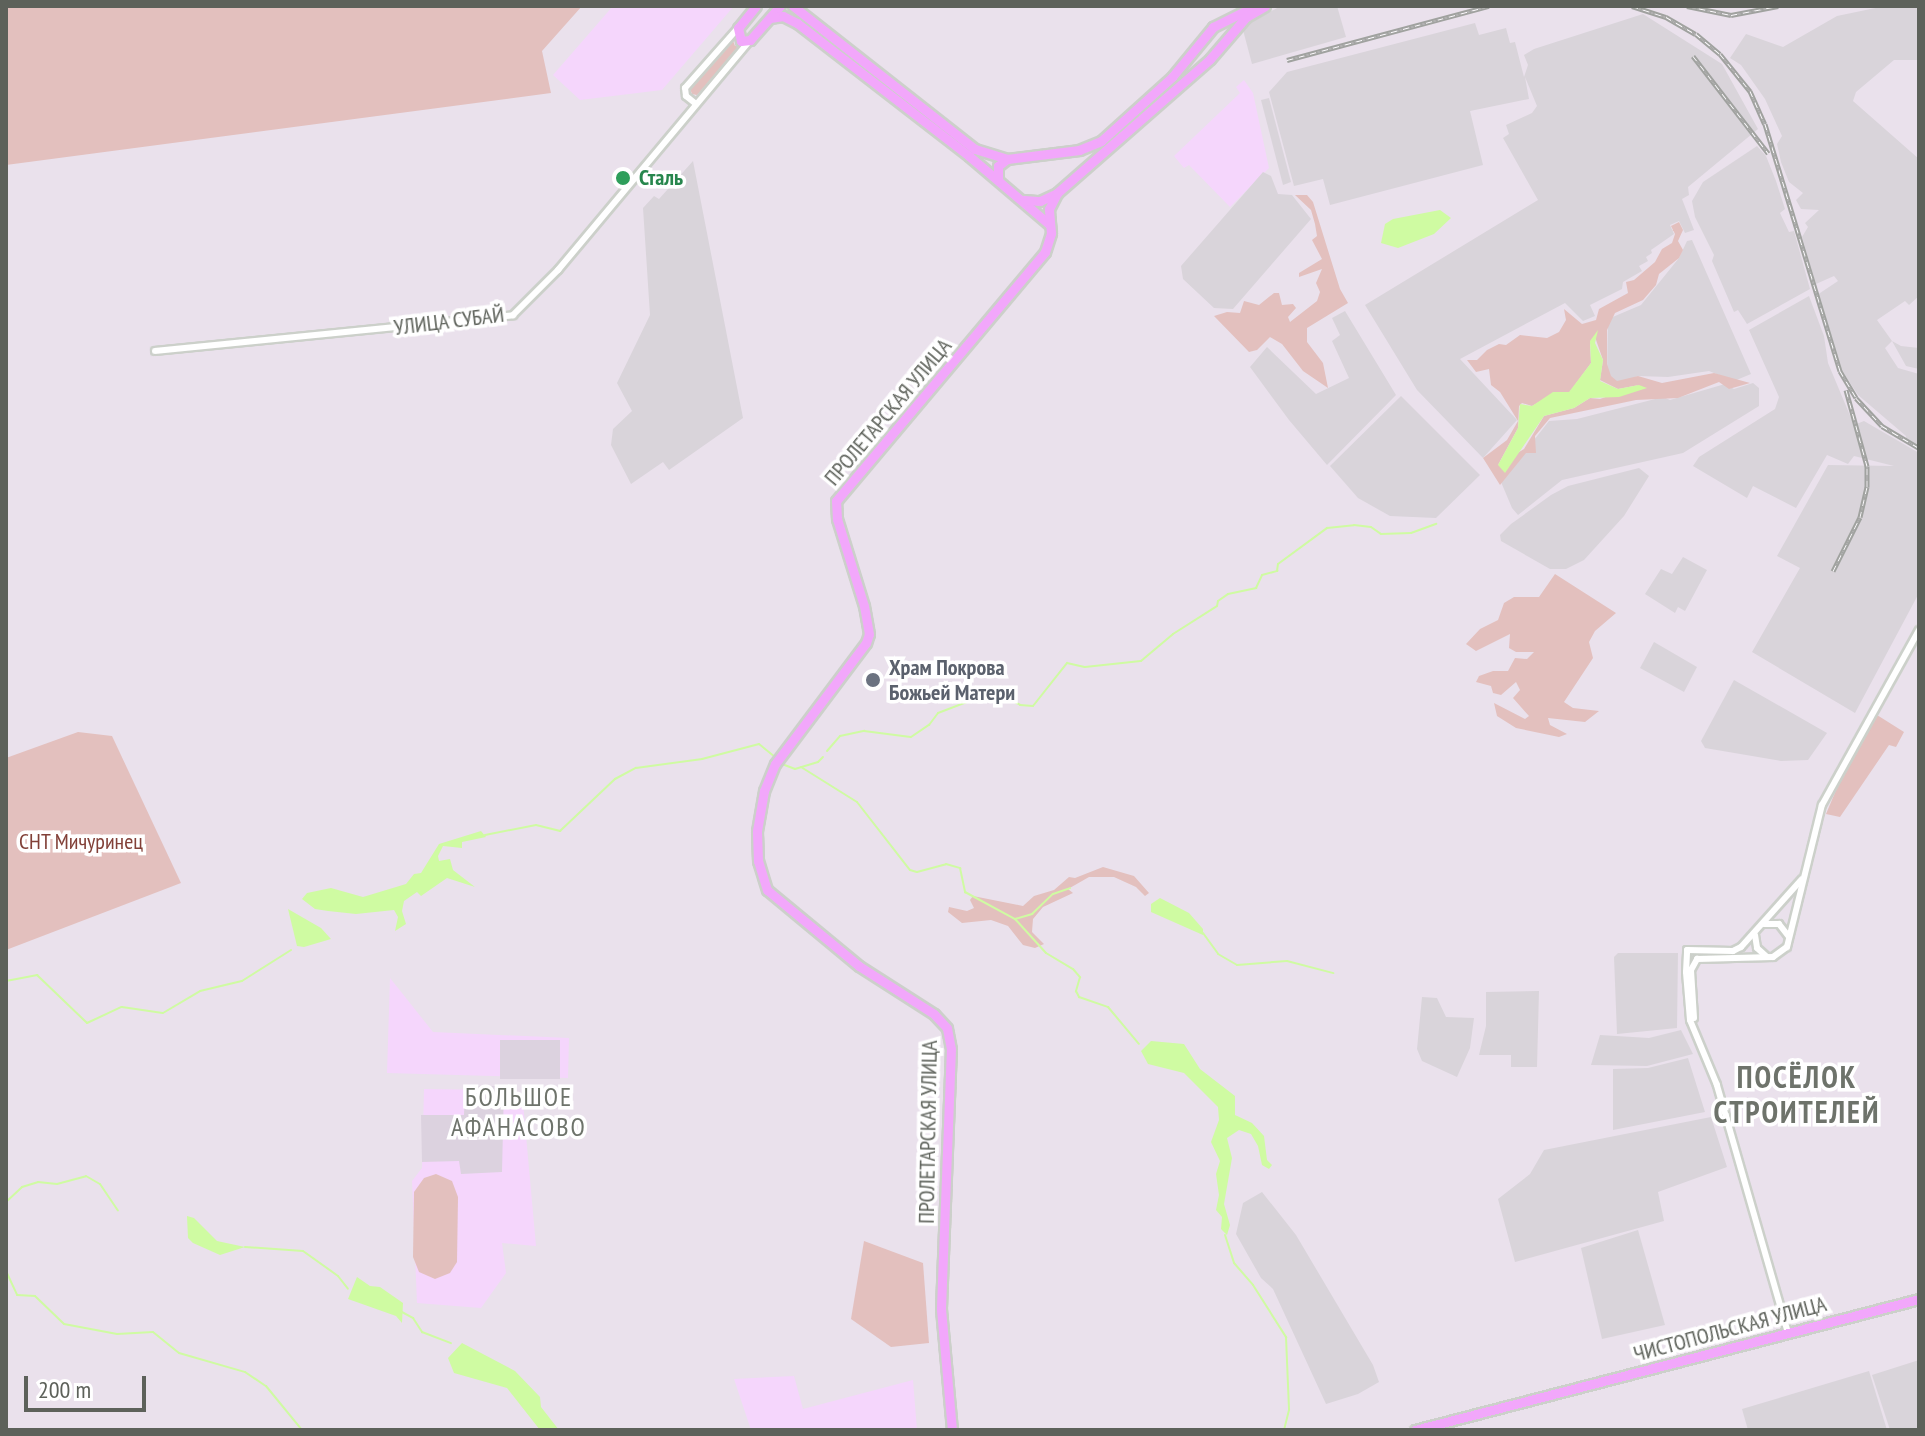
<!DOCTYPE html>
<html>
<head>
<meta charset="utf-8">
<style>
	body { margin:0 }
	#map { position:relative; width:1925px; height:1436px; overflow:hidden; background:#eae1ec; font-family:"PT Sans Narrow",sans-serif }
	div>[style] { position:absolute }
	.commercial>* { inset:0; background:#f5d6fc }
	.industrial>* { inset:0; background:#d9d4da }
	.education>* { inset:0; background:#dcd2df }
	.green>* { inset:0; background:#e3c0be }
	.water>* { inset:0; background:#cffba2 }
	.stream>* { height:2px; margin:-1px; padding:0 1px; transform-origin:1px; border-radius:1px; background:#cffba2 }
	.roads { filter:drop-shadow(2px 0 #ccd0ca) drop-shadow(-2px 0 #ccd0ca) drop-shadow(0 2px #ccd0ca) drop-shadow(0 -2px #ccd0ca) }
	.minor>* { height:6px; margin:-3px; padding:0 3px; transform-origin:3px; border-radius:3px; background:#fff }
	.major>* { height:9px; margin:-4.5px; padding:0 4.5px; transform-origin:4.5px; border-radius:4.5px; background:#f2a7fb }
	.rail>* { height:5px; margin-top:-2.5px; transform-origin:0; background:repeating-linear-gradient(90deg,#fff 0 6px,#a0a29f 0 12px); box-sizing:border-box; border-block:2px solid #a0a29f }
	.dots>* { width:22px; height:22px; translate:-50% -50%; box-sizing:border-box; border:4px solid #fff; border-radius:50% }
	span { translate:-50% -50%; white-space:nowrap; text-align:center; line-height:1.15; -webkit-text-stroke:7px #fff; paint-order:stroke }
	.leisure-label { font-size:22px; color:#27864d; font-weight:700 }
	.left { translate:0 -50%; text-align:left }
	.street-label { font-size:22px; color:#5d615a }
	.worship-label { font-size:22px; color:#5b616d; font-weight:700 }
	.park-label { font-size:22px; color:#824038 }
	.quarter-label { font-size:26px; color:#6e736b; letter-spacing:2px }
	.district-label { font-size:30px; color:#6e736b; font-weight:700; letter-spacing:2px }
	.frame { position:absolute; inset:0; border:8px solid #5d615a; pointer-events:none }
	.scale { position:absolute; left:24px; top:1376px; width:122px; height:36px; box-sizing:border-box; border:4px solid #5d615a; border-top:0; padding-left:10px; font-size:24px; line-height:28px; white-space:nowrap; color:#5d615a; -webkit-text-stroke:6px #fff; paint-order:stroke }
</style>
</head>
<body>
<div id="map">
	<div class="commercial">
		<i style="clip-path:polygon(613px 6px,734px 6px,662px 90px,580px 100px,553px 75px)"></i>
		<i style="clip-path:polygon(1244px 80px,1253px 93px,1269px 168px,1230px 207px,1189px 165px,1184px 168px,1174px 156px,1240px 93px,1236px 87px)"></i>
		<i style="clip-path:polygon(390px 978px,433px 1032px,569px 1038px,568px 1078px,387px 1073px)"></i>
		<i style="clip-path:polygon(424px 1089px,505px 1090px,504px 1099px,523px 1102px,536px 1246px,502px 1243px,506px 1273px,481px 1308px,417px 1303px,412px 1181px,422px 1168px)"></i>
		<i style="clip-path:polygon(794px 1376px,803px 1409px,913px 1380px,917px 1430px,751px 1430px,734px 1379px)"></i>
	</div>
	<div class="industrial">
		<i style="clip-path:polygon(1281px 6px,1337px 6px,1346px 37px,1252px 64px,1243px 30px,1247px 24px)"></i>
		<i style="clip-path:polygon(1885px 6px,1919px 6px,1919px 60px,1894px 60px,1856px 92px,1853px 101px,1919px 159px,1919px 296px,1909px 305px,1905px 301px,1877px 320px,1892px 341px,1901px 346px,1919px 348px,1919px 369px,1906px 366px,1892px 341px,1885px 348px,1898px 368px,1919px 374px,1919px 447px,1906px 440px,1906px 436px,1858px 395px,1841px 369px,1817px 295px,1838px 281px,1834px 276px,1816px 284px,1802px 237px,1808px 227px,1805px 223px,1819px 210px,1801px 209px,1796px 200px,1803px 193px,1789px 182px,1781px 162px,1777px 144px,1782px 136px,1765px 99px,1741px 65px,1730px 58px,1746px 34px,1783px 47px,1837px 16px)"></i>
		<i style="clip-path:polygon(1643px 14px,1722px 64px,1758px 129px,1688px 187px,1689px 195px,1682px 199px,1694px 230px,1685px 233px,1679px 221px,1670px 225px,1674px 234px,1651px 250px,1652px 253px,1646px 257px,1648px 261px,1639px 266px,1642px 271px,1623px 282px,1622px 289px,1590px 305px,1595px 316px,1583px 321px,1565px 303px,1460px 359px,1517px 420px,1483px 458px,1417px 390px,1365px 305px,1538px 200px,1503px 138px,1509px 134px,1506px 125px,1532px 113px,1537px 106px,1525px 77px,1529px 99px,1470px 111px,1483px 165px,1330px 205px,1323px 179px,1294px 186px,1269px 92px,1287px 72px,1475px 23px,1479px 35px,1506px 28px,1510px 43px,1515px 42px,1524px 77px,1528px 65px,1524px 55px,1534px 49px)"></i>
		<i style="clip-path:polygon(1269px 98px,1291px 182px,1283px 185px,1261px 100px)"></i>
		<i style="clip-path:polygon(1757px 146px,1766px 156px,1776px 181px,1785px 209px,1780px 213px,1789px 232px,1794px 231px,1810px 289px,1747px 324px,1738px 310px,1734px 312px,1712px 261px,1714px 255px,1695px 217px,1692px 201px,1703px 182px)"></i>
		<i style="clip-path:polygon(693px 161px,743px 418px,669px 470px,663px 462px,631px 484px,611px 445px,613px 429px,632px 411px,617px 383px,650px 315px,643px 208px,654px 196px,659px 199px)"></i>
		<i style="clip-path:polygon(1263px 172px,1271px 176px,1278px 194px,1292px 195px,1311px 219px,1233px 309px,1214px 308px,1183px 279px,1181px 266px)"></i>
		<i style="clip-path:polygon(1692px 240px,1751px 374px,1734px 381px,1709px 371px,1668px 377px,1638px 376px,1618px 383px,1607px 375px,1608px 319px,1641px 305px,1679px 258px,1687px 241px)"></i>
		<i style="clip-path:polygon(1809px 296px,1824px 336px,1828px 363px,1854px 425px,1864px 421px,1919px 453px,1919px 593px,1855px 713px,1752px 652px,1800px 568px,1777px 556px,1828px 465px,1894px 466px,1854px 456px,1848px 464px,1827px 455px,1796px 508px,1753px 486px,1747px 498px,1693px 466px,1699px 457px,1775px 409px,1779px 397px,1749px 330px)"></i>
		<i style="clip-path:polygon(1345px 311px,1396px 395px,1327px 465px,1289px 420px,1250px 367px,1267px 347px,1316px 394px,1349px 378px,1332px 341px,1340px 335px,1332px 318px)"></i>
		<i style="clip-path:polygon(1753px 383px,1759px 388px,1759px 406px,1683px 453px,1562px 480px,1518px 515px,1512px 508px,1501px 482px,1549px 421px,1577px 419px,1663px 397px,1670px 400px,1725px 384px,1734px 389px)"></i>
		<i style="clip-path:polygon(1401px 396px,1480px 475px,1436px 518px,1390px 516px,1358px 498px,1330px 466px)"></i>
		<i style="clip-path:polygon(1639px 468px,1649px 476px,1624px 516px,1584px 560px,1566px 569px,1550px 569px,1501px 541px,1500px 535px,1511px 524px,1551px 495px,1568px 486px)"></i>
		<i style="clip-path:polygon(1683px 557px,1707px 570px,1685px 611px,1678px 607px,1675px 613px,1645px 594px,1661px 569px,1672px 574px)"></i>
		<i style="clip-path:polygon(1654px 642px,1697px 667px,1684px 692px,1640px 668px)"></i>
		<i style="clip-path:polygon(1734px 680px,1827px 733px,1808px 760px,1781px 761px,1705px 748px,1701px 741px)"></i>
		<i style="clip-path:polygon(1618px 953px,1678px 953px,1677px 1028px,1617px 1034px,1614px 957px)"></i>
		<i style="clip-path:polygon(1539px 991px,1537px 1067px,1511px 1067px,1511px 1055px,1479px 1055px,1486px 1026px,1486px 992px)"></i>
		<i style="clip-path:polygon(1422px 997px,1437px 998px,1446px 1017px,1474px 1018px,1470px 1048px,1457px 1077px,1422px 1061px,1417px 1049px)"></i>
		<i style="clip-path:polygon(1681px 1030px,1693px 1054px,1647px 1066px,1591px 1065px,1600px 1035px,1649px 1038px)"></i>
		<i style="clip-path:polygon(1688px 1058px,1705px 1112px,1613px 1130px,1613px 1069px,1648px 1068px)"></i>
		<i style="clip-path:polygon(1711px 1117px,1727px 1167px,1658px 1192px,1664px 1221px,1515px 1262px,1498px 1199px,1530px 1174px,1544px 1150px)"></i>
		<i style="clip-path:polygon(1262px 1192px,1296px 1235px,1373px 1365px,1379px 1382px,1358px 1394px,1326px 1404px,1273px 1289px,1261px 1278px,1236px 1234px,1243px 1203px)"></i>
		<i style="clip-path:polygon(1638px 1230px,1665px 1325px,1602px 1339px,1581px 1248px)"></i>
		<i style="clip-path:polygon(1919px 1360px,1919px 1430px,1890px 1430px,1872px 1375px)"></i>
		<i style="clip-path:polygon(1869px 1371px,1887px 1430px,1748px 1430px,1742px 1409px)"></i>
	</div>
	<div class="education">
		<i style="clip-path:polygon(500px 1040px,560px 1040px,560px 1079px,500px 1079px)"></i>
		<i style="clip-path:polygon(465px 1086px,504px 1086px,502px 1172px,461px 1174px,459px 1161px,422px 1162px,421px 1115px,464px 1115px)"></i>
	</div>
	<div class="green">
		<i style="clip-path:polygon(6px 6px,582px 6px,542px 51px,551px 93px,6px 165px)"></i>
		<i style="clip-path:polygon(732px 38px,735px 46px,741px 46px,697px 95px,692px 94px,689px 86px)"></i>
		<i style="clip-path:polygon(1295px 195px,1307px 195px,1313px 202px,1340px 289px,1348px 303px,1307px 328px,1307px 342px,1323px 363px,1328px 388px,1303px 371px,1282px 344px,1270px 337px,1257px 350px,1249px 352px,1214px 316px,1227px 312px,1240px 313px,1244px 301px,1259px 305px,1274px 293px,1279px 293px,1282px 305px,1293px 304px,1296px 308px,1288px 317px,1290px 322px,1317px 301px,1320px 292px,1316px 283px,1322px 269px,1299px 277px,1299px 273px,1322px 259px,1312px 240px,1317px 236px,1315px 224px,1311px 210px)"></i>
		<i style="clip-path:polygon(evenodd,1679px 222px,1683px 230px,1678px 241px,1683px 250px,1679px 258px,1659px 274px,1656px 285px,1643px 300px,1615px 313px,1607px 330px,1607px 364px,1611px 376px,1617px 381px,1638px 376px,1662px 383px,1714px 373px,1750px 383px,1729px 389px,1719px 382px,1678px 398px,1636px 400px,1550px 418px,1535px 436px,1536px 453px,1526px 453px,1500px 485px,1483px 458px,1507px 440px,1518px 421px,1500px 392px,1491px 385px,1489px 369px,1476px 372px,1467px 360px,1477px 360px,1487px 350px,1499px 344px,1506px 345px,1520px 335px,1547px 338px,1559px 332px,1566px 320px,1564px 309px,1582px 324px,1596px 320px,1599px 309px,1628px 293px,1626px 282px,1634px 280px,1655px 262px,1662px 249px,1672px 243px,1675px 234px,1671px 226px,1679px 222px,1595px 337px,1603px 360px,1600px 380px,1618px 389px,1639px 385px,1600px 399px,1590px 398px,1574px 408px,1544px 416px,1524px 449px,1498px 465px,1518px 428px,1519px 406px,1522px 403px,1532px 406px,1546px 398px,1569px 393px,1591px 363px,1590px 344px,1595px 337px)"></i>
		<i style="clip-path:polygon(1555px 574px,1616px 613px,1595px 631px,1589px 642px,1593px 658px,1564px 702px,1573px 708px,1599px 711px,1585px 722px,1548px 718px,1550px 725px,1567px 734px,1559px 737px,1516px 728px,1497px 716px,1494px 703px,1525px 719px,1529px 716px,1513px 698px,1520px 690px,1516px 682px,1501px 695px,1493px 693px,1491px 686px,1476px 682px,1479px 676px,1493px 671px,1508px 671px,1515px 658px,1527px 659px,1534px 652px,1516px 652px,1509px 648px,1510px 634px,1476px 651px,1466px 644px,1480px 629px,1498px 620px,1504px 603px,1514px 597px,1539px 597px)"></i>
		<i style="clip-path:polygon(1877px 715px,1904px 732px,1896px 747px,1889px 745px,1840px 817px,1826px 814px,1845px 769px)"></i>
		<i style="clip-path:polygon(78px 732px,112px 736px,181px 883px,6px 950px,6px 758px)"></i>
		<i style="clip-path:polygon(1103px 867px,1134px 876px,1149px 893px,1145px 896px,1136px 887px,1114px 877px,1089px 877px,1068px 889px,1073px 893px,1043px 907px,1033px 919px,1032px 932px,1044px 944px,1035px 948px,1023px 945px,1008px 926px,991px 920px,962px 923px,948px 912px,949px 907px,967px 911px,974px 908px,970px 900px,973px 896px,1023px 906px,1034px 896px,1054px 890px,1069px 877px,1075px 878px)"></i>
		<i style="clip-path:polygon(436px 1174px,452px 1181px,458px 1197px,457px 1262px,450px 1273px,435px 1279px,419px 1272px,413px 1257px,414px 1192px,424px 1178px)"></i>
		<i style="clip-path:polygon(864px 1241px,923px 1263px,929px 1343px,891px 1347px,851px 1319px)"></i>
	</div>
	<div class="water">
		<i style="clip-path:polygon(1440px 210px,1451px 218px,1434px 234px,1398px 248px,1381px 243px,1385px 224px,1393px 219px)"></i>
		<i style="clip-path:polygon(1598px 330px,1595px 343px,1603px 360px,1600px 381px,1618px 389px,1639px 385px,1647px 388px,1619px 397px,1590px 398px,1574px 408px,1544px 416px,1505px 473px,1498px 465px,1518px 428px,1520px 404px,1532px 406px,1553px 392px,1569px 392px,1591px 363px,1590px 341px)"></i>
		<i style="clip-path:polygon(481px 831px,486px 837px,462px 842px,462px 848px,443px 846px,438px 856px,439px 861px,450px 859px,453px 870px,475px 887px,447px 878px,421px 896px,417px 892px,404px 901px,402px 911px,406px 924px,395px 931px,398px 917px,394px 910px,356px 914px,328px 911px,315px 909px,302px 899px,307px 893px,331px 888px,363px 897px,406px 884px,414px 874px,421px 873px,439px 844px)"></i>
		<i style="clip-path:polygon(1160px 898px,1189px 913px,1203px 929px,1203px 935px,1151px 912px,1151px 904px)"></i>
		<i style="clip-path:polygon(288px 909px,321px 928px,331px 939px,304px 947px,297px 946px)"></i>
		<i style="clip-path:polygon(1151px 1041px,1184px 1044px,1200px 1069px,1235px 1096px,1235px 1115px,1252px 1123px,1264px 1136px,1267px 1160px,1272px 1165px,1269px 1169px,1262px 1165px,1258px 1146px,1251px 1134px,1239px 1130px,1227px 1138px,1232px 1158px,1224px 1204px,1230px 1225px,1227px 1235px,1221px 1229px,1222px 1217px,1216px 1210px,1219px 1195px,1216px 1174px,1220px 1161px,1211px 1142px,1219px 1120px,1218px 1107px,1184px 1073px,1148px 1064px,1141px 1051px)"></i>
		<i style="clip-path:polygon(187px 1216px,194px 1218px,217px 1241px,245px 1247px,220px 1255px,193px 1243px,188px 1238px)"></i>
		<i style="clip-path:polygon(357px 1277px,370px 1286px,380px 1287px,403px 1303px,402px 1323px,396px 1316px,348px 1299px)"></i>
		<i style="clip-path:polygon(462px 1343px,515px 1371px,540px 1397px,541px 1407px,559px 1430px,540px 1430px,507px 1388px,454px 1373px,448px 1358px)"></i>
	</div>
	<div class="stream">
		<i style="left:827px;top:751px;width:20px;rotate:-49deg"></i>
		<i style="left:840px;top:736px;width:25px;rotate:-12deg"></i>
		<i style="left:864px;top:731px;width:47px;rotate:7.3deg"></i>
		<i style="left:911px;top:737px;width:22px;rotate:-34deg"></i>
		<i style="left:929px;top:725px;width:15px;rotate:-53deg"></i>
		<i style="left:938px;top:713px;width:53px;rotate:-20.8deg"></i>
		<i style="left:988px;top:694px;width:16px;rotate:7deg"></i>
		<i style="left:1004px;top:696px;width:18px;rotate:29deg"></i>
		<i style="left:1020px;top:705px;width:13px;rotate:4deg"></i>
		<i style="left:1033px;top:706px;width:55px;rotate:-51.7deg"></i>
		<i style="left:1067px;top:663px;width:18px;rotate:13deg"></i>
		<i style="left:1085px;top:667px;width:56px;rotate:-6.1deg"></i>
		<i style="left:1141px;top:661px;width:42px;rotate:-40.2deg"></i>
		<i style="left:1173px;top:634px;width:52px;rotate:-32.5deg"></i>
		<i style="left:1217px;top:606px;width:5px;rotate:-79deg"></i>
		<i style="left:1218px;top:601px;width:12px;rotate:-35deg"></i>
		<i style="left:1228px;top:594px;width:29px;rotate:-12deg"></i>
		<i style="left:1256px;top:588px;width:14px;rotate:-65deg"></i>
		<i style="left:1262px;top:575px;width:16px;rotate:-15deg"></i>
		<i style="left:1277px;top:571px;width:7px;rotate:-82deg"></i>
		<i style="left:1278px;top:564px;width:61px;rotate:-36.3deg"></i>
		<i style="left:1327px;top:528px;width:27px;rotate:-6deg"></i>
		<i style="left:1354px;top:525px;width:17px;rotate:7deg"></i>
		<i style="left:1371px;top:527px;width:12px;rotate:35deg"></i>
		<i style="left:1381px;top:534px;width:30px;rotate:-2deg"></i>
		<i style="left:1411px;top:533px;width:27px;rotate:-20deg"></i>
		<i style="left:782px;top:764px;width:14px;rotate:21deg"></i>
		<i style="left:795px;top:769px;width:24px;rotate:-17deg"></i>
		<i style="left:818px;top:762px;width:7px;rotate:-45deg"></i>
		<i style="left:801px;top:767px;width:66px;rotate:32deg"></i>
		<i style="left:857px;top:802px;width:86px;rotate:52.1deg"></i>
		<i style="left:910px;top:870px;width:7px;rotate:16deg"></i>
		<i style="left:917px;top:872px;width:30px;rotate:-15deg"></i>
		<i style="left:946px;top:864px;width:15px;rotate:16deg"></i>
		<i style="left:960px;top:868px;width:25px;rotate:78deg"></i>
		<i style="left:965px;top:892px;width:57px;rotate:28.4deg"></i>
		<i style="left:1015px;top:919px;width:46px;rotate:47.6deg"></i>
		<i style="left:1046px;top:953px;width:31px;rotate:31deg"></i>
		<i style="left:1073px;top:969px;width:11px;rotate:49deg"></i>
		<i style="left:1080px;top:977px;width:15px;rotate:106deg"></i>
		<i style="left:1076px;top:991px;width:7px;rotate:63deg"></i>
		<i style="left:1079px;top:997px;width:31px;rotate:19deg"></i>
		<i style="left:1108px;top:1007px;width:48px;rotate:50deg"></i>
		<i style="left:485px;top:835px;width:52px;rotate:-11.1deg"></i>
		<i style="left:536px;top:825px;width:25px;rotate:14deg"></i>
		<i style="left:560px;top:831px;width:76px;rotate:-43.4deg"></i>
		<i style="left:615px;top:779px;width:24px;rotate:-28deg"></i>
		<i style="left:636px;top:768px;width:67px;rotate:-7.8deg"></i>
		<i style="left:702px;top:759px;width:59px;rotate:-14.7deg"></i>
		<i style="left:759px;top:744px;width:19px;rotate:39deg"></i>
		<i style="left:1015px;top:919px;width:18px;rotate:-16deg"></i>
		<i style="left:1032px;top:914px;width:29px;rotate:-44deg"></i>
		<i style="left:1053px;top:894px;width:18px;rotate:-19deg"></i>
		<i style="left:1203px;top:933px;width:26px;rotate:54deg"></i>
		<i style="left:1218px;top:954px;width:22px;rotate:30deg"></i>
		<i style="left:1237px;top:965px;width:50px;rotate:-4.6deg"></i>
		<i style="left:1287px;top:961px;width:48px;rotate:14.6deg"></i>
		<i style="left:6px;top:981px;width:32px;rotate:-11deg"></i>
		<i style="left:37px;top:975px;width:69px;rotate:43.8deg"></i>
		<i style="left:87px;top:1023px;width:38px;rotate:-25deg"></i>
		<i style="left:122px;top:1007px;width:41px;rotate:8.3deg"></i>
		<i style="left:163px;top:1013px;width:43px;rotate:-30.7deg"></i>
		<i style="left:200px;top:991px;width:43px;rotate:-13.4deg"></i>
		<i style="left:242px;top:981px;width:58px;rotate:-32.3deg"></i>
		<i style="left:6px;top:1202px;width:22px;rotate:-43deg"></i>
		<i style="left:22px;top:1187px;width:17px;rotate:-17deg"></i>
		<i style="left:38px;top:1182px;width:19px;rotate:6deg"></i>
		<i style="left:57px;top:1184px;width:30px;rotate:-15deg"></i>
		<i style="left:86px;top:1176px;width:16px;rotate:30deg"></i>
		<i style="left:100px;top:1184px;width:32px;rotate:56deg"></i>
		<i style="left:1225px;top:1235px;width:29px;rotate:72deg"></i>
		<i style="left:1234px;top:1263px;width:29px;rotate:49deg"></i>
		<i style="left:1253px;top:1285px;width:62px;rotate:57.6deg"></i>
		<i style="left:1286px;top:1337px;width:73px;rotate:87.6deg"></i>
		<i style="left:1289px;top:1410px;width:21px;rotate:104deg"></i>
		<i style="left:245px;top:1247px;width:58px;rotate:3.9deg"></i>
		<i style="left:303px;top:1251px;width:43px;rotate:35.5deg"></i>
		<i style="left:338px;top:1276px;width:16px;rotate:52deg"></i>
		<i style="left:6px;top:1271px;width:26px;rotate:65deg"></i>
		<i style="left:17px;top:1295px;width:18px;rotate:3deg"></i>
		<i style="left:35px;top:1296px;width:40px;rotate:44deg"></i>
		<i style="left:64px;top:1324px;width:54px;rotate:10.7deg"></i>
		<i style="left:117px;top:1334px;width:36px;rotate:-3deg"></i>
		<i style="left:153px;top:1332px;width:33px;rotate:39deg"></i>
		<i style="left:179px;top:1353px;width:69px;rotate:16.1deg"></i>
		<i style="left:245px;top:1372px;width:25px;rotate:34deg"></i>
		<i style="left:266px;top:1386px;width:57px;rotate:50.7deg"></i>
		<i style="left:400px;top:1311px;width:15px;rotate:28deg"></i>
		<i style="left:413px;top:1318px;width:17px;rotate:57deg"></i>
		<i style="left:422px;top:1332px;width:31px;rotate:21deg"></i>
	</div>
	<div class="roads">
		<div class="minor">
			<i style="left:696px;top:104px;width:13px;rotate:-141deg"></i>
			<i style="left:686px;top:96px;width:8px;rotate:-97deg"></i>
			<i style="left:685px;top:88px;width:80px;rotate:-48.5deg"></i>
			<i style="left:155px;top:351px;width:360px;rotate:-5.7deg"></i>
			<i style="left:513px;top:315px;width:64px;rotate:-45deg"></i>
			<i style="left:558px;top:270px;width:300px;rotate:-50.1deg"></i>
			<i style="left:1764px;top:924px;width:15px"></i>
			<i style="left:1779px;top:924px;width:16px;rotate:52deg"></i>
			<i style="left:1755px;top:935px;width:13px;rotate:81deg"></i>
			<i style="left:1757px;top:948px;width:12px;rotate:42deg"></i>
			<i style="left:1694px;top:1018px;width:48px;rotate:-93.6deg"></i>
			<i style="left:1691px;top:970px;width:13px;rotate:-61deg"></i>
			<i style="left:1697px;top:959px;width:76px;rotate:-1.5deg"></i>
			<i style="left:1773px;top:957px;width:17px;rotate:-36deg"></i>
			<i style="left:1787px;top:947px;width:146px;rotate:-76.2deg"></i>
			<i style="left:1822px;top:805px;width:200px;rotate:-61deg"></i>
			<i style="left:1788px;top:1333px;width:258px;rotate:-106deg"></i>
			<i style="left:1717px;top:1085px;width:70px;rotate:-112.6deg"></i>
			<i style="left:1690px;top:1020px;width:48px;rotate:-94.8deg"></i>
			<i style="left:1686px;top:972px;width:22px;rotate:-87deg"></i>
			<i style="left:1687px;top:950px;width:46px;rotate:1.2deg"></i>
			<i style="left:1733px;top:951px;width:9px;rotate:-27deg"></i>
			<i style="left:1741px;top:947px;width:91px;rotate:-48.1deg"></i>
		</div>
		<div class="major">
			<i style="left:756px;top:6px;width:28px;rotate:129deg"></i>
			<i style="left:738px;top:28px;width:13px;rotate:77deg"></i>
			<i style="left:741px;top:41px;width:9px;rotate:-6deg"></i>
			<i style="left:750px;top:40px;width:45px;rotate:-48.6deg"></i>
			<i style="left:793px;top:6px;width:231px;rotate:38.2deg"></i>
			<i style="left:975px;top:149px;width:34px;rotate:17deg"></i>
			<i style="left:770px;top:18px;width:13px;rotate:-9deg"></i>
			<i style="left:783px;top:16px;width:16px;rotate:27deg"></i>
			<i style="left:797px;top:23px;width:217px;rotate:37.7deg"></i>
			<i style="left:969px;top:156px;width:105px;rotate:40.4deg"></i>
			<i style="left:998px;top:180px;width:14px;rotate:-90deg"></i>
			<i style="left:998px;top:166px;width:11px;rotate:-38deg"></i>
			<i style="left:1007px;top:159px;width:73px;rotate:-7.1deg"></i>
			<i style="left:1079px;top:150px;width:24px;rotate:-22deg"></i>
			<i style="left:1101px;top:141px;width:96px;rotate:-42deg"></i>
			<i style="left:1172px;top:77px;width:65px;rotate:-50.6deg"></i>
			<i style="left:1213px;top:27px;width:47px;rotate:-26.6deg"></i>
			<i style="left:1024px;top:200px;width:16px;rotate:4deg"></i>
			<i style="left:1040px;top:201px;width:19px;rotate:-25deg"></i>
			<i style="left:1057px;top:193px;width:203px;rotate:-41.2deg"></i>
			<i style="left:1210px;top:59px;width:55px;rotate:-49.4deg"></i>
			<i style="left:1246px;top:17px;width:22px;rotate:-30deg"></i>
			<i style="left:952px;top:1430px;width:122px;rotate:-95.2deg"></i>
			<i style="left:941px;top:1308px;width:259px;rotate:-87.8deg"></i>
			<i style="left:951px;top:1049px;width:21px;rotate:-101deg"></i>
			<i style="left:947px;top:1028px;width:19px;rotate:-133deg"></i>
			<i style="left:934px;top:1014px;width:89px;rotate:-147.4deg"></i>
			<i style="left:859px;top:966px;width:119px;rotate:-140.4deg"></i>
			<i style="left:767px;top:890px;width:30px;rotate:-107deg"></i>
			<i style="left:758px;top:861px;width:30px;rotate:-92deg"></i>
			<i style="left:757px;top:831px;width:41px;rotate:-80.1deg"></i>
			<i style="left:764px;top:791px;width:29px;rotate:-68deg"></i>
			<i style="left:775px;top:764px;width:151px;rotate:-53.1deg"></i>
			<i style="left:866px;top:643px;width:9px;rotate:-72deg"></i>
			<i style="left:869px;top:634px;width:28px;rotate:-100deg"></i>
			<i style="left:864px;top:606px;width:91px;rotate:-107.2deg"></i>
			<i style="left:837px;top:519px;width:18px;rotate:-93deg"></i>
			<i style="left:836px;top:501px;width:325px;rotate:-50deg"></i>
			<i style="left:1045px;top:252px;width:20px;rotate:-72deg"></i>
			<i style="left:1051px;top:233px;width:24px;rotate:-95deg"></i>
			<i style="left:1049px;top:209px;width:18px;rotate:-63deg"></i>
			<i style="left:1415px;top:1430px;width:521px;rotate:-14.57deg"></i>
		</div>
	</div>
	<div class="rail">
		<i style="left:1632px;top:6px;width:36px;rotate:18deg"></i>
		<i style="left:1666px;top:17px;width:34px;rotate:30deg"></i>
		<i style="left:1696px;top:34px;width:31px;rotate:40deg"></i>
		<i style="left:1720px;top:54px;width:48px;rotate:51deg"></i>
		<i style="left:1750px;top:91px;width:36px;rotate:66deg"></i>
		<i style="left:1765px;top:124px;width:258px;rotate:73.1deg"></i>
		<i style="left:1840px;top:371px;width:31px;rotate:59deg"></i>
		<i style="left:1856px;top:398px;width:38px;rotate:47deg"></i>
		<i style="left:1882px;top:426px;width:43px;rotate:30.7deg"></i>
		<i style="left:1687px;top:6px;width:45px;rotate:11.6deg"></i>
		<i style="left:1731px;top:15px;width:48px;rotate:-10.8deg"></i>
		<i style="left:1693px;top:56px;width:123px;rotate:52.3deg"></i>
		<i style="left:1287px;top:60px;width:209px;rotate:-15deg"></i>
		<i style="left:1833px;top:571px;width:60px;rotate:-63.4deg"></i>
		<i style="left:1860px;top:517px;width:31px;rotate:-77deg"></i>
		<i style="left:1867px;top:487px;width:21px;rotate:-90deg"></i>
		<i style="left:1867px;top:466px;width:79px;rotate:-105.4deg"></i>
	</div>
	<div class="dots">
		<i style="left:623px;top:178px;background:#2e9e5b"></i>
		<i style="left:873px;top:680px;background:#6b7280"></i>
	</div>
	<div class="leisure-label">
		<span class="left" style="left:639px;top:178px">Сталь</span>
	</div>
	<div class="street-label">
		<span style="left:449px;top:321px;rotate:-7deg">УЛИЦА СУБАЙ</span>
		<span style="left:888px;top:412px;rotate:-50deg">ПРОЛЕТАРСКАЯ УЛИЦА</span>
		<span style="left:928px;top:1132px;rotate:-89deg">ПРОЛЕТАРСКАЯ УЛИЦА</span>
		<span style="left:1730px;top:1329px;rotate:-15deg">ЧИСТОПОЛЬСКАЯ УЛИЦА</span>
	</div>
	<div class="worship-label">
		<span class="left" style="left:889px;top:680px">Храм Покрова<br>Божьей Матери</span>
	</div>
	<div class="park-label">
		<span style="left:81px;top:842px">СНТ Мичуринец</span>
	</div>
	<div class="quarter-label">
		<span style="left:519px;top:1112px">БОЛЬШОЕ<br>АФАНАСОВО</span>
	</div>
	<div class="district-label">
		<span style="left:1797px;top:1094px">ПОСЁЛОК<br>СТРОИТЕЛЕЙ</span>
	</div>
	<div class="frame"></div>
	<div class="scale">200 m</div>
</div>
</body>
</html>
